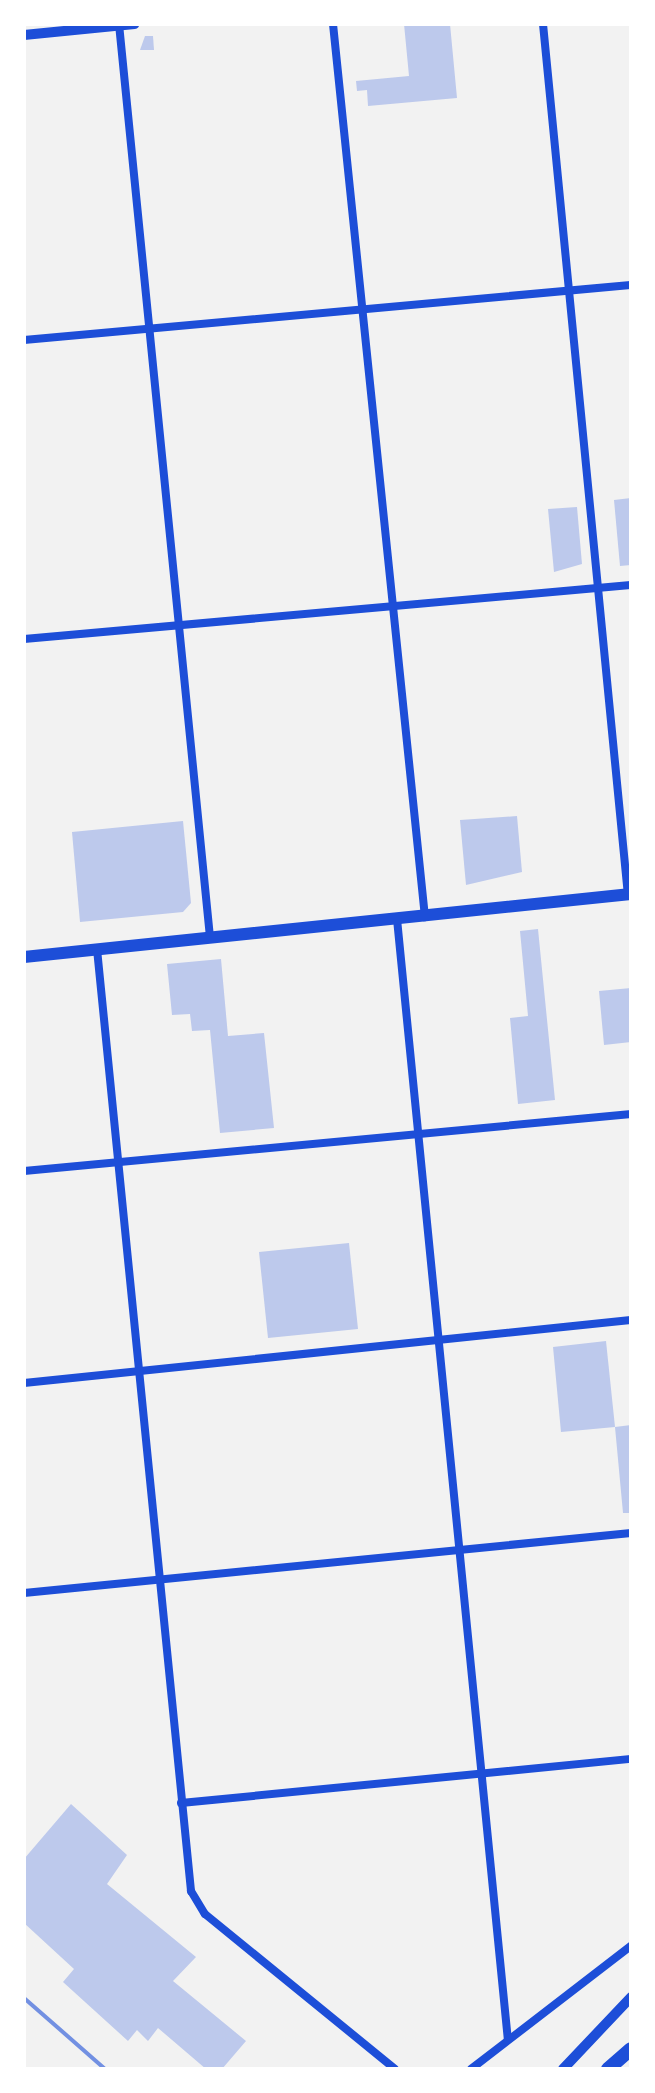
<!DOCTYPE html>
<html>
<head>
<meta charset="utf-8">
<style>
	body { margin:0 }
	#map { position:relative; width:655px; height:2093px; overflow:hidden; background:#f2f2f2; font-family:Poppins,sans-serif }
	div>[style] { position:absolute }
	.building>* { inset:0; background:#bdc9ec }
	.minor>* { height:8px; margin:-4px; padding:0 4px; transform-origin:4px; border-radius:4px; background:#1d4ed8 }
	.tertiary>* { height:10px; margin:-5px; padding:0 5px; transform-origin:5px; border-radius:5px; background:#1d4ed8 }
	.primary>* { height:12px; margin:-6px; padding:0 6px; transform-origin:6px; border-radius:6px; background:#1d4ed8 }
	.motorway>* { height:14px; margin:-7px; padding:0 7px; transform-origin:7px; border-radius:7px; background:#1d4ed8 }
	.rail>* { height:4px; margin:-2px; padding:0 2px; transform-origin:2px; border-radius:2px; background:#7290e2 }
	span { translate:-50% -50%; white-space:nowrap; text-align:center; line-height:1.15; -webkit-text-stroke:6px #fff; paint-order:stroke }
	.frame { position:absolute; inset:0; border:26px solid #fff; pointer-events:none }
</style>
</head>
<body>
<div id="map">
	<div class="building">
		<i style="clip-path:polygon(404px 24px,450px 24px,457px 98px,368px 106px,367px 90px,357px 91px,356px 81px,409px 76px)"></i>
		<i style="clip-path:polygon(145px 36px,153px 36px,154px 50px,140px 50px)"></i>
		<i style="clip-path:polygon(631px 498px,631px 565px,620px 566px,614px 500px)"></i>
		<i style="clip-path:polygon(577px 507px,582px 564px,554px 572px,548px 509px)"></i>
		<i style="clip-path:polygon(517px 816px,522px 872px,466px 885px,460px 820px)"></i>
		<i style="clip-path:polygon(183px 821px,191px 903px,183px 912px,80px 922px,72px 832px)"></i>
		<i style="clip-path:polygon(538px 929px,555px 1100px,518px 1104px,510px 1018px,528px 1016px,520px 931px)"></i>
		<i style="clip-path:polygon(221px 959px,228px 1036px,264px 1033px,274px 1128px,220px 1133px,210px 1030px,192px 1031px,190px 1014px,172px 1015px,167px 964px)"></i>
		<i style="clip-path:polygon(631px 988px,631px 1042px,604px 1045px,599px 991px)"></i>
		<i style="clip-path:polygon(349px 1243px,358px 1329px,268px 1338px,259px 1252px)"></i>
		<i style="clip-path:polygon(606px 1341px,615px 1427px,561px 1432px,553px 1347px)"></i>
		<i style="clip-path:polygon(631px 1425px,631px 1513px,623px 1513px,615px 1427px)"></i>
		<i style="clip-path:polygon(71px 1804px,127px 1855px,107px 1884px,196px 1957px,173px 1981px,246px 2041px,222px 2069px,206px 2069px,158px 2028px,148px 2041px,137px 2030px,128px 2041px,63px 1982px,74px 1969px,24px 1923px,24px 1859px)"></i>
	</div>
	<div class="minor">
		<i style="left:119px;top:24px;width:919px;rotate:84.31deg"></i>
		<i style="left:333px;top:24px;width:898px;rotate:84.12deg"></i>
		<i style="left:543px;top:24px;width:875px;rotate:84.43deg"></i>
		<i style="left:24px;top:340px;width:609px;rotate:-5.18deg"></i>
		<i style="left:24px;top:639px;width:609px;rotate:-5.08deg"></i>
		<i style="left:397px;top:919px;width:1126px;rotate:84.35deg"></i>
		<i style="left:97px;top:949px;width:947px;rotate:84.3deg"></i>
		<i style="left:191px;top:1891px;width:27px;rotate:59deg"></i>
		<i style="left:205px;top:1914px;width:245px;rotate:39.2deg"></i>
		<i style="left:24px;top:1171px;width:610px;rotate:-5.36deg"></i>
		<i style="left:24px;top:1383px;width:610px;rotate:-5.93deg"></i>
		<i style="left:24px;top:1593px;width:610px;rotate:-5.65deg"></i>
		<i style="left:181px;top:1803px;width:452px;rotate:-5.6deg"></i>
		<i style="left:471px;top:2069px;width:202px;rotate:-37.6deg"></i>
	</div>
	<div class="tertiary">
		<i style="left:24px;top:35px;width:111px;rotate:-5.7deg"></i>
		<i style="left:563px;top:2069px;width:99px;rotate:-46.6deg"></i>
	</div>
	<div class="primary">
		<i style="left:24px;top:957px;width:610px;rotate:-5.93deg"></i>
	</div>
	<div class="motorway">
		<i style="left:608px;top:2069px;width:30px;rotate:-41deg"></i>
	</div>
	<div class="rail">
		<i style="left:24px;top:1998px;width:108px;rotate:41.2deg"></i>
	</div>
	<div class="frame"></div>
</div>
</body>
</html>
